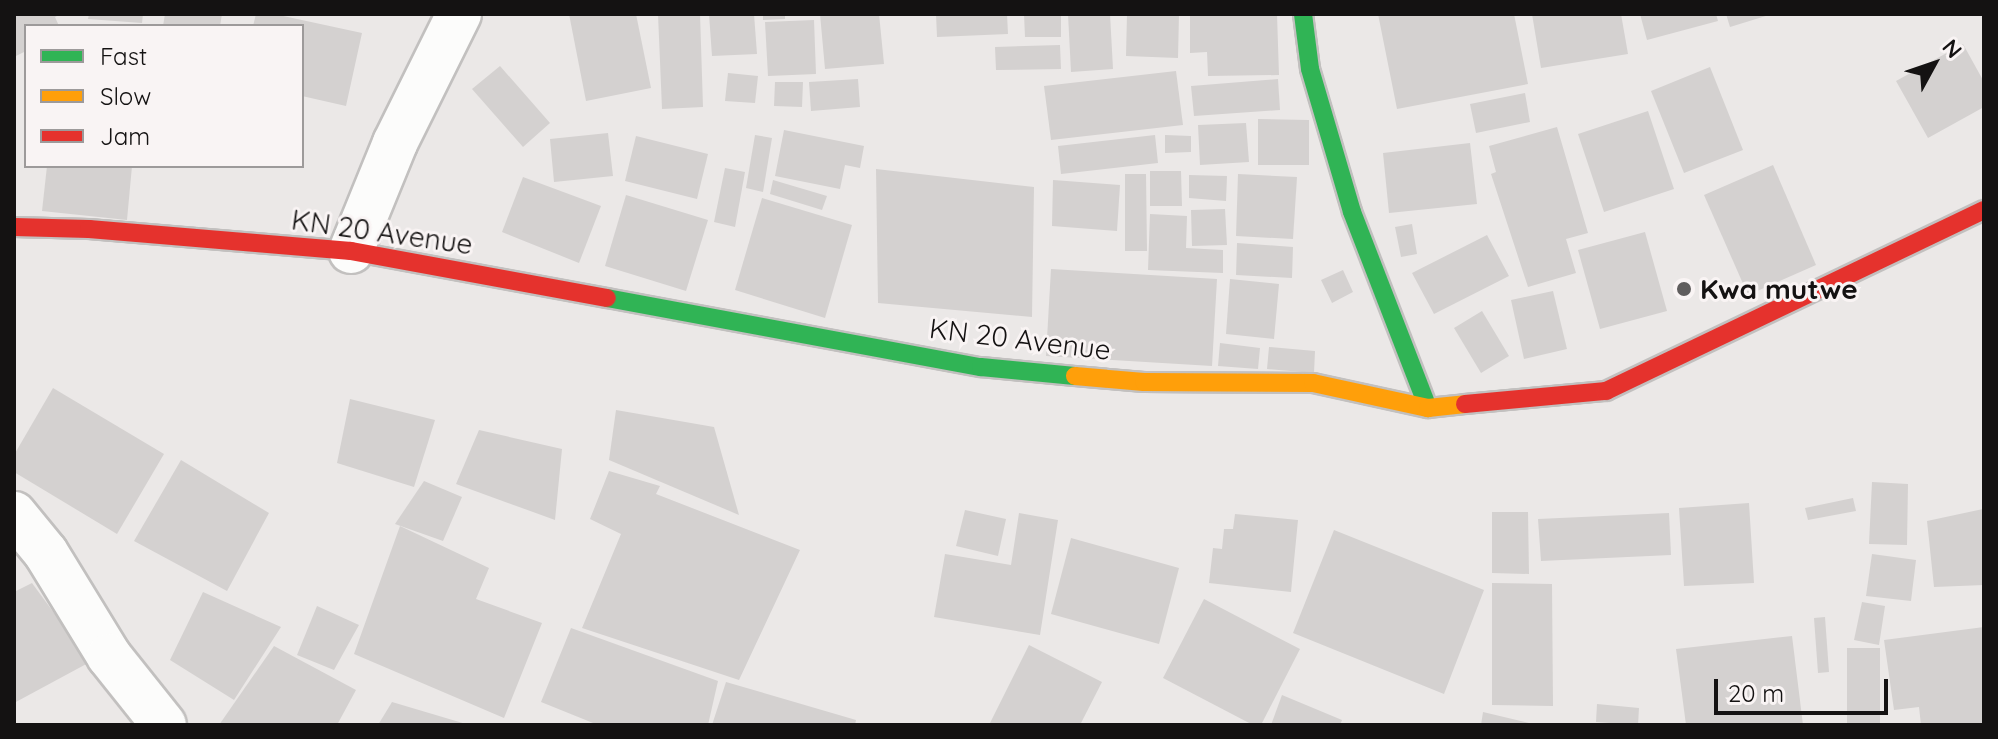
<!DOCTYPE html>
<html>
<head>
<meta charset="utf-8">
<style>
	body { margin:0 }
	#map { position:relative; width:1998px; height:739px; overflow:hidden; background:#ebe8e7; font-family:Quicksand,sans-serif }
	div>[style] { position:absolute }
	.building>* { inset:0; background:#d4d1d0 }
	.roads { filter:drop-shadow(2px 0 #c2c0bf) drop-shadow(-2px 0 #c2c0bf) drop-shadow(0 2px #c2c0bf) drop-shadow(0 -2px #c2c0bf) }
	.street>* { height:44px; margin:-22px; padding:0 22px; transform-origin:22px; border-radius:22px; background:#fcfcfb }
	.fast>* { height:18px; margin:-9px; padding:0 9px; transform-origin:9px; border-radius:9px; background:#30b455 }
	.slow>* { height:18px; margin:-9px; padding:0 9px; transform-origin:9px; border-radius:9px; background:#ff9f0a }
	.jam>* { height:18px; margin:-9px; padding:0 9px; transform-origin:9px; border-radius:9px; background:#e5322d }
	.dots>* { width:22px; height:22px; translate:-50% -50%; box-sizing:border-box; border:4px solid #f9f4f4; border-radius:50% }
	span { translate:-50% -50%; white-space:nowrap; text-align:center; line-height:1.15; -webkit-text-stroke:6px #f9f4f4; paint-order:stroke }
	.street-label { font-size:28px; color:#141212 }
	.poi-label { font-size:28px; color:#141212; font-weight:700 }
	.left { translate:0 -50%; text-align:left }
	.frame { position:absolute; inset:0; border:16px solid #141212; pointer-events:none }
	.legend { position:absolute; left:24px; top:24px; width:280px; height:144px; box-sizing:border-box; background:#f9f4f4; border:2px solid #9d9a9a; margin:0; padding:10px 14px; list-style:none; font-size:24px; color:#141212 }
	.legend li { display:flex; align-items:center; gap:16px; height:40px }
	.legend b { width:40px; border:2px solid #9d9a9a }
	.north { position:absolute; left:1894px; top:24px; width:80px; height:80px; -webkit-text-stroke:6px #f9f4f4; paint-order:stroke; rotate:50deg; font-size:22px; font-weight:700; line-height:32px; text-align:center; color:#141212 }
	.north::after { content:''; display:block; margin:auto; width:28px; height:36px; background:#141212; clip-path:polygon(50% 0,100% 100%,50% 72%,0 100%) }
	.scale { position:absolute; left:1714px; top:679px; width:174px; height:36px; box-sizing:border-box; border:4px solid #141212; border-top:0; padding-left:10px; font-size:24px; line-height:28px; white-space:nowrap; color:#141212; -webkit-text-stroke:6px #f9f4f4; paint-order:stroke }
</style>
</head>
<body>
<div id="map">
	<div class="building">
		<i style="clip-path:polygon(14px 14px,61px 14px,55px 17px,59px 26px,26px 26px,26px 51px,14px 57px)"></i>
		<i style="clip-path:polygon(89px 14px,143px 14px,142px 23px,88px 19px)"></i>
		<i style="clip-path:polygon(165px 14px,222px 14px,220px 26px,163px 26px)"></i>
		<i style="clip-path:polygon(256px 14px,274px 14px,362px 33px,346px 106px,302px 96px,302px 26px,253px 26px)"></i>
		<i style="clip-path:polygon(569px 14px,636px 14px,651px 88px,586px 101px)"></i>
		<i style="clip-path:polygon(658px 14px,700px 14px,703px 107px,662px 109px)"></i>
		<i style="clip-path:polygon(709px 14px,754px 14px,757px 54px,712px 56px)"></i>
		<i style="clip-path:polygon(763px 14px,785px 14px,785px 19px,763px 20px)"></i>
		<i style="clip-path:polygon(820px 14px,879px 14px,884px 64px,825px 69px)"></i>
		<i style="clip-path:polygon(936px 14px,1007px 14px,1008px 34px,937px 37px)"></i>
		<i style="clip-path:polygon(1024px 14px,1061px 14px,1061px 37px,1025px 37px)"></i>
		<i style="clip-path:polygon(1068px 14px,1110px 14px,1113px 69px,1071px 72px)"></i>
		<i style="clip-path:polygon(1127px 14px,1179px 14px,1178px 58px,1126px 56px)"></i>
		<i style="clip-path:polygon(1190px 14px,1277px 14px,1279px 75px,1208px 76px,1207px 52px,1190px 53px)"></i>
		<i style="clip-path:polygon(1378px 14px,1514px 14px,1528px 84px,1397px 109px)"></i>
		<i style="clip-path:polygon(1532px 14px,1621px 14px,1628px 54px,1541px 68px)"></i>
		<i style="clip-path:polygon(1640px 14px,1716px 14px,1718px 21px,1647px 40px)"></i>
		<i style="clip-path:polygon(1726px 14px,1769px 14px,1769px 15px,1730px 27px)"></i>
		<i style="clip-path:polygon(814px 20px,816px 74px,768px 76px,765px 22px)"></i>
		<i style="clip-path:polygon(1963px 44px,1984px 82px,1984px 107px,1928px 138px,1896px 81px)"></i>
		<i style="clip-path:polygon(1060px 45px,1061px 69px,996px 70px,995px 47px)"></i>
		<i style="clip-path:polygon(500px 66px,550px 123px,523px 147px,472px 89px)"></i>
		<i style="clip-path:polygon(1710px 67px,1743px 150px,1684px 173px,1651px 91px)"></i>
		<i style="clip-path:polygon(1176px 71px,1183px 125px,1051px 140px,1044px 86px)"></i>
		<i style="clip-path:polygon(728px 73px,758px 76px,755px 103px,725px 101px)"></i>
		<i style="clip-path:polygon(858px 79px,860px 107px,811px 111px,809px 82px)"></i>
		<i style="clip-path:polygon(1278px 79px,1280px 110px,1194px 116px,1191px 86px)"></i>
		<i style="clip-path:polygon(775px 82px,803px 82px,802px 107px,774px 106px)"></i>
		<i style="clip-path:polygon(1525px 93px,1530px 122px,1476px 133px,1470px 104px)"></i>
		<i style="clip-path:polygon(1648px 111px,1674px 189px,1604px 212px,1578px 134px)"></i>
		<i style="clip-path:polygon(1258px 119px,1309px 120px,1309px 165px,1258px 165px)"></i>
		<i style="clip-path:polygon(1246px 123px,1249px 162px,1200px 165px,1198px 125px)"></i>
		<i style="clip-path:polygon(1557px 127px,1588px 233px,1566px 239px,1576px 273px,1528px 287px,1491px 174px,1496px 172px,1489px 146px)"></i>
		<i style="clip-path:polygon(784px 130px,864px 146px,860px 168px,845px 165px,840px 189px,775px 176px)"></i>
		<i style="clip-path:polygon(608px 133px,613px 176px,554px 182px,550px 139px)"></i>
		<i style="clip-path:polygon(755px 135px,772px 138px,763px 192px,746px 188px)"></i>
		<i style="clip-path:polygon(1155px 135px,1158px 163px,1061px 174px,1058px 146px)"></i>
		<i style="clip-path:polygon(1165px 135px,1191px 136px,1191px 152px,1165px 153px)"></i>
		<i style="clip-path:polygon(636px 136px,708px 154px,697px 199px,625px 181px)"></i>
		<i style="clip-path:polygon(1470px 143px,1477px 204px,1389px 213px,1383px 153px)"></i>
		<i style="clip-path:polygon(1773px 165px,1816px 265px,1748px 295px,1704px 195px)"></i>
		<i style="clip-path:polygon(47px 166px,132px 166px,127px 220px,42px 211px)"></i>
		<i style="clip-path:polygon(725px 168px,745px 172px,735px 227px,714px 222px)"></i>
		<i style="clip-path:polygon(876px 169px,1034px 187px,1032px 317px,878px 303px)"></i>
		<i style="clip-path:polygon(1150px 171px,1181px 171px,1182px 206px,1150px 206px)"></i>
		<i style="clip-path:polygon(1125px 174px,1146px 174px,1147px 251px,1125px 251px)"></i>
		<i style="clip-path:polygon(1238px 174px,1297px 177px,1293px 239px,1236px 236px)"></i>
		<i style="clip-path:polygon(1189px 175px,1227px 176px,1226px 201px,1189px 198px)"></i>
		<i style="clip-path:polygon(523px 177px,601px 206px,579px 263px,502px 232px)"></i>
		<i style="clip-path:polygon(773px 180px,827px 196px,822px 210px,770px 194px)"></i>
		<i style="clip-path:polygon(1053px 180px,1120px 185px,1117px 231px,1052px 226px)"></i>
		<i style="clip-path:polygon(626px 195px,708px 220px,686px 291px,605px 266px)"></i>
		<i style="clip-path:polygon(762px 198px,852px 225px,825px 318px,735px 290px)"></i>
		<i style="clip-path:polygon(1225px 209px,1227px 245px,1192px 246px,1191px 210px)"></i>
		<i style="clip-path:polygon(1150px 214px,1187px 216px,1186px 248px,1223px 250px,1223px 273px,1148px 270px)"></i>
		<i style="clip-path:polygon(1412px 224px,1417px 254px,1401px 257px,1395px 227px)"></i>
		<i style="clip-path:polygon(1645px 232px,1667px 311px,1600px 329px,1578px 250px)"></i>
		<i style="clip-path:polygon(1487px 235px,1509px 276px,1434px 314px,1412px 273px)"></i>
		<i style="clip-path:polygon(1237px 243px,1293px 247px,1292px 278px,1236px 275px)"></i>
		<i style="clip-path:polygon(1051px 269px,1217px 279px,1212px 366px,1046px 356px)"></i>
		<i style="clip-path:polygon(1343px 270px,1353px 292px,1332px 303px,1321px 280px)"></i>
		<i style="clip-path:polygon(1230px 279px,1279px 284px,1274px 339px,1226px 334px)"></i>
		<i style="clip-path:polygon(1553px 291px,1567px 349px,1524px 359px,1511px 300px)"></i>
		<i style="clip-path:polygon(1482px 311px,1509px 356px,1481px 373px,1454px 328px)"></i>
		<i style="clip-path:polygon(1220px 343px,1260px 348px,1258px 369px,1218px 366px)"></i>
		<i style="clip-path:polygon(1269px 347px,1315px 351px,1314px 373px,1267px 369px)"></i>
		<i style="clip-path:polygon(53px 388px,164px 454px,117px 534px,14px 472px,14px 455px)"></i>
		<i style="clip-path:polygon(350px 399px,435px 420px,414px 487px,337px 463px)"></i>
		<i style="clip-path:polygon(616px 410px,714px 427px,739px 515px,609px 460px)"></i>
		<i style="clip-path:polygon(479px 430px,562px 449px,555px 520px,456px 484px)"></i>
		<i style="clip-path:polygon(181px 460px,269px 513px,227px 591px,134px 541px)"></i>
		<i style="clip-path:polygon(609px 471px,660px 486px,656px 494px,800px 550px,739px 680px,582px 628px,621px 534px,590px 519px)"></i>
		<i style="clip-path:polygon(424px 481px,462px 497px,443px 541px,395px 524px)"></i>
		<i style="clip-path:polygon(1872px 482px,1908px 484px,1907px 545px,1869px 544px)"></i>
		<i style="clip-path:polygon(1853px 498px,1856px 511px,1808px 520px,1805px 508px)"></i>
		<i style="clip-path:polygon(1749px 503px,1754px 583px,1684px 586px,1679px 508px)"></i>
		<i style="clip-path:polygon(1983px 509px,1984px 585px,1934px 587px,1927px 521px)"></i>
		<i style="clip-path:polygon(965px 510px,1006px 519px,998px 556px,956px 546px)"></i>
		<i style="clip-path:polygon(1492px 512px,1528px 512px,1529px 574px,1492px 573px)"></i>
		<i style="clip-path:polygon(1019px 513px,1058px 520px,1040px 635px,934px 617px,945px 554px,1011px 565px)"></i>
		<i style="clip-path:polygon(1669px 513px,1671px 555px,1541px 561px,1538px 519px)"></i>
		<i style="clip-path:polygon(1235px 514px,1298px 520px,1291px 592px,1209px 583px,1213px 548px,1222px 549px,1224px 529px,1233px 529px)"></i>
		<i style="clip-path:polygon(400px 526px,489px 568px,476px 599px,542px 623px,504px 718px,354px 654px)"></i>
		<i style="clip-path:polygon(1334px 530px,1484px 590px,1444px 694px,1293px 633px)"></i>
		<i style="clip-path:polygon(1071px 538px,1179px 568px,1159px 644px,1051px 614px)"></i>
		<i style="clip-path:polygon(1872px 554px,1916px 560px,1911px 601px,1866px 596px)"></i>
		<i style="clip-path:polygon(32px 583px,90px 662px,14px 703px,14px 592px)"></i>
		<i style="clip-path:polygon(1492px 583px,1552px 584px,1553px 706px,1492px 705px)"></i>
		<i style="clip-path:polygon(203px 592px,281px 627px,234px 700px,170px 660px)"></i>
		<i style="clip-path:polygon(1204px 599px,1300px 649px,1261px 725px,1253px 725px,1163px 678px)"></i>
		<i style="clip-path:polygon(1862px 602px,1885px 606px,1879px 645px,1854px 640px)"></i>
		<i style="clip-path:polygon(317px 606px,359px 625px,334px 670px,297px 655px)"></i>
		<i style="clip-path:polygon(1825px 617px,1829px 672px,1818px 673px,1814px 618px)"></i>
		<i style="clip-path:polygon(1984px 627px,1984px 725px,1921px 725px,1919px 707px,1894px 710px,1884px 640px)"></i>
		<i style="clip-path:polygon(571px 628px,718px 681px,708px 725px,598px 725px,541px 702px)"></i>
		<i style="clip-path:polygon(1792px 636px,1803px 725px,1686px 725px,1676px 649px)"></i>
		<i style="clip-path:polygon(1029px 645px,1102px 682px,1080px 725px,989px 725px)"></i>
		<i style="clip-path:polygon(274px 646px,356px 690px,337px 725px,219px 725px)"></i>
		<i style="clip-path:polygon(1847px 648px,1880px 648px,1880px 725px,1847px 725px)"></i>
		<i style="clip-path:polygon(726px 682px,856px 720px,855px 725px,712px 725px)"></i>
		<i style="clip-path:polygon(1282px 695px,1342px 720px,1340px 725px,1271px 725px)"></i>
		<i style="clip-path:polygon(392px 702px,466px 724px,466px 725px,378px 725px)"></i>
		<i style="clip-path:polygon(1597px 704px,1639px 708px,1638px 725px,1596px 722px)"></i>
		<i style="clip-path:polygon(1483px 712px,1533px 724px,1533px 725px,1481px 725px)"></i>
	</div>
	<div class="roads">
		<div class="street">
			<i style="left:351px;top:251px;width:117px;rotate:-67.8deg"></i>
			<i style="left:395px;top:143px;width:144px;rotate:-63.6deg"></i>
			<i style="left:14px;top:514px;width:50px;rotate:50.6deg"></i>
			<i style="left:46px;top:553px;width:121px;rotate:58.5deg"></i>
			<i style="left:109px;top:656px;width:88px;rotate:51.4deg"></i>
		</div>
		<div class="fast">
			<i style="left:1303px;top:14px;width:55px;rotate:82.7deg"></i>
			<i style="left:1310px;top:69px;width:149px;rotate:73.6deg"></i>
			<i style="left:1352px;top:212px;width:210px;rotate:68.8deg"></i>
			<i style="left:607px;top:298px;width:380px;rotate:10.5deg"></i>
			<i style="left:981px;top:367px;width:94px;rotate:5.5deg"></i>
		</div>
		<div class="slow">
			<i style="left:1075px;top:376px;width:69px;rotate:5deg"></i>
			<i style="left:1144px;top:382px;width:169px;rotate:0.3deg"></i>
			<i style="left:1313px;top:383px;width:118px;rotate:12.3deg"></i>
			<i style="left:1428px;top:408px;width:37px;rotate:-6deg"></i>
		</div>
		<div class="jam">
			<i style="left:14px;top:227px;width:75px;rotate:1.5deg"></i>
			<i style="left:89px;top:229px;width:263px;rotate:4.8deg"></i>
			<i style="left:351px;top:251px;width:260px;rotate:10.4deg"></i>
			<i style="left:1465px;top:404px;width:142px;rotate:-5.3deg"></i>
			<i style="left:1606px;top:391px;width:419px;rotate:-25.6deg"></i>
		</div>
	</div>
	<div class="dots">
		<i style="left:1684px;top:289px;background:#5f5d5d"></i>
	</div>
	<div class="street-label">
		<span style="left:382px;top:232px;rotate:8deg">KN 20 Avenue</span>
		<span style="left:1020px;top:339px;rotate:7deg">KN 20 Avenue</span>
	</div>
	<div class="poi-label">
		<span class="left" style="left:1700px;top:289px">Kwa mutwe</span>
	</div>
	<div class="frame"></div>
	<ul class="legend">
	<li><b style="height:10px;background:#30b455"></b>Fast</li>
	<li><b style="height:10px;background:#ff9f0a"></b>Slow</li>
	<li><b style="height:10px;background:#e5322d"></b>Jam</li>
	</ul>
	<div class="north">N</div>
	<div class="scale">20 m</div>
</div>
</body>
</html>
